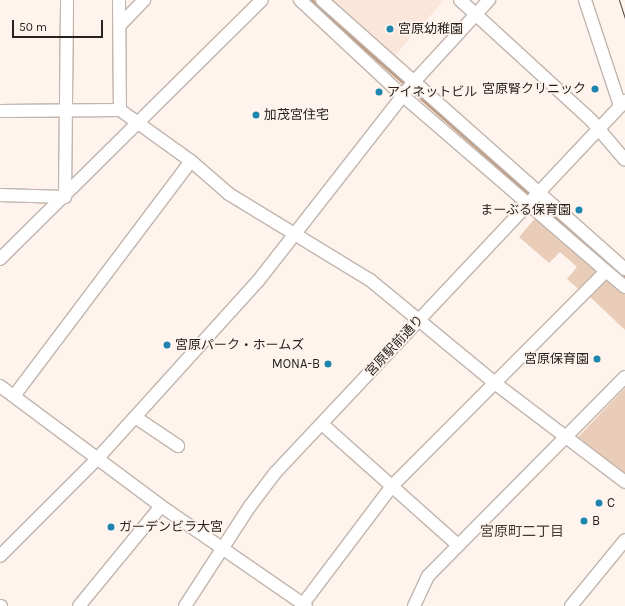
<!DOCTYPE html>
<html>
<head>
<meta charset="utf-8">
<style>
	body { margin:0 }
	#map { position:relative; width:625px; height:606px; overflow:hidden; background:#fef4ed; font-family:Karla,"Noto Sans JP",sans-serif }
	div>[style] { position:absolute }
	.built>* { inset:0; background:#fae7da }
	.green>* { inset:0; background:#eacdb8 }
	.stream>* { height:3.5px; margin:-1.75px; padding:0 1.75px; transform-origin:1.75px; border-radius:1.75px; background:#bf977a }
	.roads { filter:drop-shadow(1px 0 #c1b5ad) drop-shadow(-1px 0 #c1b5ad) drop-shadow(0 1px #c1b5ad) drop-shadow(0 -1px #c1b5ad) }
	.minor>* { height:12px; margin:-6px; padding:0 6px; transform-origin:6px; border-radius:6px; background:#fff }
	.tram>* { height:1px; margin:-0.5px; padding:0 0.5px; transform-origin:0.5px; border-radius:0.5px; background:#524c49 }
	.dots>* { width:11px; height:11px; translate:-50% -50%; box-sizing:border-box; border:2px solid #fef4ed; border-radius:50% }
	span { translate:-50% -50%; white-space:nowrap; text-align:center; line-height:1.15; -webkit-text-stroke:3.5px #fef4ed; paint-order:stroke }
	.poi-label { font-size:13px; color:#272320 }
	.left { translate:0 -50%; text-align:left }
	.right { translate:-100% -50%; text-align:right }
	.street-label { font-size:13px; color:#272320 }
	.neighbourhood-label { font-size:14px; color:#433933 }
	.scale { position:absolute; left:12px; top:20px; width:91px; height:18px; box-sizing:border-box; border:2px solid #272320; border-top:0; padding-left:5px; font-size:12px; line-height:14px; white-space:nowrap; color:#272320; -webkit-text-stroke:3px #fef4ed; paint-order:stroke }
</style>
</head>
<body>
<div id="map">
	<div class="built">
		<i style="clip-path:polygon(329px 0,444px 0,393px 58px)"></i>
	</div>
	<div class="green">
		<i style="clip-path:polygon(537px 216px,598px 269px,599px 276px,583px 293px,567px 279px,577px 267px,560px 252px,549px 263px,519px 237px)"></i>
		<i style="clip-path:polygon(611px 280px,625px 292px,625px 330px,589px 296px,605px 281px)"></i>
		<i style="clip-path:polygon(625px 388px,625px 474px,578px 437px)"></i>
	</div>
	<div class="stream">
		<i style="left:311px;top:0;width:419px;rotate:41.5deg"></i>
	</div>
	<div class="roads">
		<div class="minor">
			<i style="left:119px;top:0;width:110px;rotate:89.5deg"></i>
			<i style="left:300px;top:0;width:139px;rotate:43deg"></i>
			<i style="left:402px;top:95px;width:269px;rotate:40.8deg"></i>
			<i style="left:322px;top:0;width:405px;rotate:41.6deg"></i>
			<i style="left:460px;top:0;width:178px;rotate:42.5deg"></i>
			<i style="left:591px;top:120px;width:52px;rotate:49.6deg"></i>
			<i style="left:585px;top:0;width:112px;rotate:71.7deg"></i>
			<i style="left:120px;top:25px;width:35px;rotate:-46deg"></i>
			<i style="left:0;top:111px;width:120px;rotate:-0.5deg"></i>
			<i style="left:120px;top:110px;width:87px;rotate:35.7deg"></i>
			<i style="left:191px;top:161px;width:50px;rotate:41deg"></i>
			<i style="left:229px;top:194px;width:165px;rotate:31.4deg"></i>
			<i style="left:370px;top:280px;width:163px;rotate:39.5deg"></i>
			<i style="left:496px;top:384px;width:162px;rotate:37.2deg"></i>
			<i style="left:0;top:195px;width:65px;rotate:1.8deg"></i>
			<i style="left:65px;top:197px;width:197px;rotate:-89.4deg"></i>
			<i style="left:0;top:259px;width:368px;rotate:-44.7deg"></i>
			<i style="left:0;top:386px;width:201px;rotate:36.7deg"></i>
			<i style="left:161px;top:506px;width:176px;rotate:34.6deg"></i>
			<i style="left:14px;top:396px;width:294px;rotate:-53deg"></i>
			<i style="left:135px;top:417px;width:52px;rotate:34deg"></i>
			<i style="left:322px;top:424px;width:182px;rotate:41.7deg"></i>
			<i style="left:0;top:556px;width:137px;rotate:-45deg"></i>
			<i style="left:97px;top:459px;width:240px;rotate:-47.9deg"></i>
			<i style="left:258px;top:281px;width:250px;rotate:-52deg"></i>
			<i style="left:412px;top:84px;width:114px;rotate:-47.5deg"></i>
			<i style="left:303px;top:604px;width:148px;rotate:-53deg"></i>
			<i style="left:392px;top:486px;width:303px;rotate:-45.1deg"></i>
			<i style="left:606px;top:271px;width:25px;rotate:40deg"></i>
			<i style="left:0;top:606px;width:1px"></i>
			<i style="left:79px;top:606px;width:129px;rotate:-50.6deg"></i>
			<i style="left:185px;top:606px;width:119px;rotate:-57deg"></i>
			<i style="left:250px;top:506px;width:41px;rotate:-52.9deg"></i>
			<i style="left:275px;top:473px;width:511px;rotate:-46.75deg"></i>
			<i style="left:414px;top:606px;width:33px;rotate:-65deg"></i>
			<i style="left:428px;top:576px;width:280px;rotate:-45.3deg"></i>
			<i style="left:571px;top:606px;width:85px;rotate:-50.7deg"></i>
		</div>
	</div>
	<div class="tram">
		<i style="left:619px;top:0;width:20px;rotate:72deg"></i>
	</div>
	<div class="dots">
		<i style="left:390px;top:29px;background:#1e85ae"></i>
		<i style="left:595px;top:89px;background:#1e85ae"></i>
		<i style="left:379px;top:92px;background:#1e85ae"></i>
		<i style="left:256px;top:115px;background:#1e85ae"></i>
		<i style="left:579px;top:210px;background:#1e85ae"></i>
		<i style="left:167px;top:345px;background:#1e85ae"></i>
		<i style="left:597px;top:359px;background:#1e85ae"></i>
		<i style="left:328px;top:364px;background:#1e85ae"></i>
		<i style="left:599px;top:503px;background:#1e85ae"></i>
		<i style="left:584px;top:521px;background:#1e85ae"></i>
		<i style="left:111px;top:527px;background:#1e85ae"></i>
	</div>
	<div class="poi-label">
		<span class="left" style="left:398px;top:29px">宮原幼稚園</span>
		<span class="right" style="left:586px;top:89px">宮原腎クリニック</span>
		<span class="left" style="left:387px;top:92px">アイネットビル</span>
		<span class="left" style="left:264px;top:115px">加茂宮住宅</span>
		<span class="right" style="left:571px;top:210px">まーぶる保育園</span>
		<span class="left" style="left:175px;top:345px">宮原パーク・ホームズ</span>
		<span class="right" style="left:589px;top:359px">宮原保育園</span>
		<span class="right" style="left:320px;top:364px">MONA-B</span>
		<span class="left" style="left:607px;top:503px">C</span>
		<span class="left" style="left:592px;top:521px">B</span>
		<span class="left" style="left:119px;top:527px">ガーデンビラ大宮</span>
	</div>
	<div class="street-label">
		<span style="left:395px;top:346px;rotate:-47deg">宮原駅前通り</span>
	</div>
	<div class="neighbourhood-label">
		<span style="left:522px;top:532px">宮原町二丁目</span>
	</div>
	<div class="scale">50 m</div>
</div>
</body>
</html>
